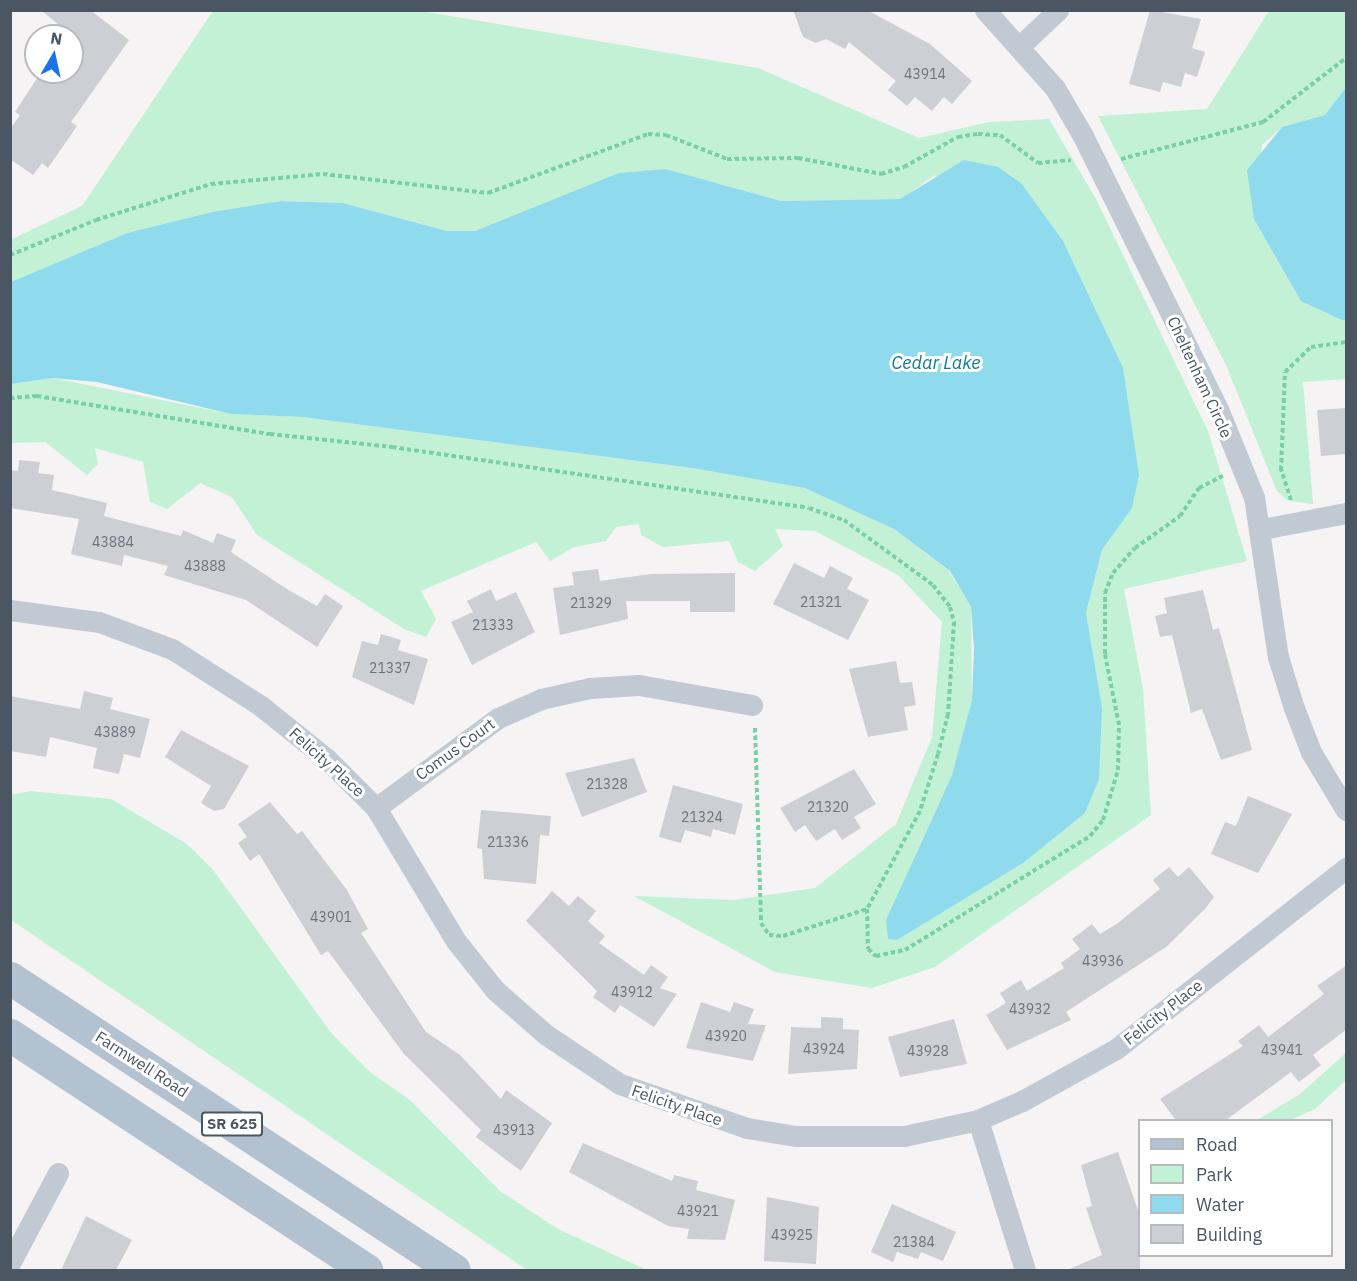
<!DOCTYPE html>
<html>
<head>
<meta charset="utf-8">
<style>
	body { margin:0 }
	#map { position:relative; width:1357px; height:1281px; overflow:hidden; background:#f5f3f3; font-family:"IBM Plex Sans",sans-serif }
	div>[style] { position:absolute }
	.green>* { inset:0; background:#c3f1d5 }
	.water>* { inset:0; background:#90daee }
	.building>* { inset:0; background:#cdcfd5 }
	.path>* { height:4px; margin-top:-2px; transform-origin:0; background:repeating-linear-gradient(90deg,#7ad0a6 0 4.5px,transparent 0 7.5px) }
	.street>* { height:21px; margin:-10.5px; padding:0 10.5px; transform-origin:10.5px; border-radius:10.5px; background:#c1cad2 }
	.primary>* { height:33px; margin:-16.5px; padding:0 16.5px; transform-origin:16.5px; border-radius:16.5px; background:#b3c2d1 }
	span { translate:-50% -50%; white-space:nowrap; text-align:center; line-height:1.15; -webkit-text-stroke:6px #fff; paint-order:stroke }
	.number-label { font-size:14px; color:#6b747e }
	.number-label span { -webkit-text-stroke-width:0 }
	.shield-label span { padding:2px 4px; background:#fff; border:2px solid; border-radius:4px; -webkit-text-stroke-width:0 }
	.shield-label { font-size:15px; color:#4a5661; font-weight:700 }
	.street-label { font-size:16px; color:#4a5661 }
	.water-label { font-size:18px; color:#0c7c9b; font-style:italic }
	.frame { position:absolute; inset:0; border:12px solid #4a5661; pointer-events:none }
	.legend { position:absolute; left:1138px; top:1119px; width:195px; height:138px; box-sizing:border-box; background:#fff; border:2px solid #b7bbc0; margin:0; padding:8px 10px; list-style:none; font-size:18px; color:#4a5661 }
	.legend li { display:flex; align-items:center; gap:12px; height:30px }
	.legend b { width:30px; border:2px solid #b7bbc0 }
	.north { position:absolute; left:24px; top:24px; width:60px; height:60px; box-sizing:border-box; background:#fff; border:2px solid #b7bbc0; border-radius:50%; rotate:9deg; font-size:16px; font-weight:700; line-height:24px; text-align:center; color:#4a5661 }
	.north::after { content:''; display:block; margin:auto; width:21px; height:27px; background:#1a73e8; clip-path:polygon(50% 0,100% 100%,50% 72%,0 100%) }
</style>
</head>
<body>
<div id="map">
	<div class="green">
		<i style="clip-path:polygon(213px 11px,421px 11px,758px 68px,919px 138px,989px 122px,1049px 119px,1096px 199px,1208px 431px,1247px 561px,1124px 589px,1143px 689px,1151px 815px,935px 967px,872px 988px,775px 972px,634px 896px,734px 900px,815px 888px,896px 824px,932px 737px,942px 622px,898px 575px,815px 531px,775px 529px,783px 546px,755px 571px,738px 562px,729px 541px,663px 547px,641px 535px,639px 524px,616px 527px,606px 541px,574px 547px,550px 561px,536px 542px,421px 591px,436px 619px,426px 637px,404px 629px,257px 535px,232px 497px,200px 483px,167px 509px,150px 502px,143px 462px,95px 448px,98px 464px,87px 475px,45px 442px,11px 443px,11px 384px,53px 378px,231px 414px,302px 417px,692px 468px,805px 488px,848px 504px,894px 529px,949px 571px,971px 607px,972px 699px,952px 775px,913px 860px,966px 895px,1023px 863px,1090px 657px,1086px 613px,1102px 550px,1132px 508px,935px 175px,901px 199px,781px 201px,666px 169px,475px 231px,447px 231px,343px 203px,281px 201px,127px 233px,11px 282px,10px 240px,82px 206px)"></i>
		<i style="clip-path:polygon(1269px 11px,1346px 11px,1346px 87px,1325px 115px,1282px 127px,1262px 145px,1254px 219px,1277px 255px,1346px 320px,1346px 379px,1303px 382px,1313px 504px,1288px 501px,1277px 491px,1226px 365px,1098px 116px,1207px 109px)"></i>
		<i style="clip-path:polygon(31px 791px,111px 799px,187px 844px,214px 871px,332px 1034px,370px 1072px,410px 1100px,500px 1191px,558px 1229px,647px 1270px,527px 1270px,11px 920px,11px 795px)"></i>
		<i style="clip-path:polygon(1346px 1053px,1346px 1080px,1315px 1109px,1290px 1120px,1257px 1120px,1300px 1094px)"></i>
	</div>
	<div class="water">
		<i style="clip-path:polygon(1346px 87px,1346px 320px,1342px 320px,1301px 301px,1254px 219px,1247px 170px,1282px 127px,1325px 115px)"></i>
		<i style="clip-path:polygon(964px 160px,998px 167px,1021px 183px,1063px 241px,1123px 368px,1139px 475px,1132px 508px,1102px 550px,1086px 613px,1102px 708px,1099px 779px,1085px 813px,1023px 863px,897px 940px,888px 939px,886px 920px,952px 775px,972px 699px,974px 649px,971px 607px,950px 571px,894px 529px,805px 488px,692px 468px,302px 417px,231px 414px,97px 382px,53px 378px,11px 384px,11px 282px,127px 233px,213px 212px,281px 201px,343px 203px,447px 231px,475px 231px,619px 173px,666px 169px,781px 201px,900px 199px)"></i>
	</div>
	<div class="building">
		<i style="clip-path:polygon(41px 10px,90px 10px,129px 40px,71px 122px,77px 126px,48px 168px,42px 163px,33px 175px,10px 159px,10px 129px,20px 115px,15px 112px,41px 72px,72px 72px,72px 36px,57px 36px,60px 26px)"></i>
		<i style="clip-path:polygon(793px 10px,867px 10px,930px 44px,972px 81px,952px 104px,944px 97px,932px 111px,915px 97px,907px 106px,888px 90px,896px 81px,849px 42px,845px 49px,826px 39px,816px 43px,803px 37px)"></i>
		<i style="clip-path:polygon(1150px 10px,1201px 19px,1192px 48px,1205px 52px,1197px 77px,1185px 73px,1181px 87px,1163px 82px,1160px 92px,1129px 84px)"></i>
		<i style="clip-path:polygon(1347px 408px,1347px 454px,1321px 456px,1317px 410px)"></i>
		<i style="clip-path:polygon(19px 460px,40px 462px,38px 473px,54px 475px,52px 490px,107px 503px,104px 516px,181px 536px,183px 530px,213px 543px,217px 533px,236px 540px,231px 552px,290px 591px,317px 606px,325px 594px,343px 606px,317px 647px,246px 600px,164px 575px,168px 566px,124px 555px,122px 566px,71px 554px,79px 519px,10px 508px,10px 470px,18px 471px)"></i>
		<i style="clip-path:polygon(794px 563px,824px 578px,830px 566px,853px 578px,847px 589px,869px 600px,848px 640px,773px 604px)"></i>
		<i style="clip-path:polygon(598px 569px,600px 581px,651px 574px,735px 573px,735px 612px,690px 612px,690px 601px,626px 601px,628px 619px,560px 635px,553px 588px,574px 585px,572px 572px)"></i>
		<i style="clip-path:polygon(491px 589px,496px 601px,516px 592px,535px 632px,472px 665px,451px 622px,473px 612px,467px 601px)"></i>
		<i style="clip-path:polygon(1203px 590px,1213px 630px,1219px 628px,1252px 750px,1221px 760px,1202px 709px,1191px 713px,1172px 635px,1160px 637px,1155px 616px,1167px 613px,1164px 598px)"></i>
		<i style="clip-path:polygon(381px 634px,401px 640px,398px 650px,428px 659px,414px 705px,352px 677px,362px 641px,378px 645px)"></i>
		<i style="clip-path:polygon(896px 661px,900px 683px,912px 682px,916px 705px,904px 707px,908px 730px,868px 737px,849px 669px)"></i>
		<i style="clip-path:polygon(84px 691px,113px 698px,110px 709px,150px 719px,140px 758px,124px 754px,119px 774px,93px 768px,97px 748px,50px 737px,46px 757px,10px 751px,10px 696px,80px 709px)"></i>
		<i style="clip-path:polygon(181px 730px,249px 766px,224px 809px,214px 811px,201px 803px,211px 786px,165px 757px)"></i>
		<i style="clip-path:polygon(634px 758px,647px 792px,582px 817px,565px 773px)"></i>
		<i style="clip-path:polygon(854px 769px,876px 804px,854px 817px,861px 828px,842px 840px,835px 829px,816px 841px,805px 825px,795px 832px,780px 808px)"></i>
		<i style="clip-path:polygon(673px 785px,743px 804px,735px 835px,713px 829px,711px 837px,685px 830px,681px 843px,659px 837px)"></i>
		<i style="clip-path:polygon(1248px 796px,1292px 814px,1258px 873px,1211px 854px,1225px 822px,1236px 826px)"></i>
		<i style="clip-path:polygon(270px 802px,297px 834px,302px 831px,347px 890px,368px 929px,361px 933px,426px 1032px,460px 1055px,501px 1099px,506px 1090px,552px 1123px,521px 1171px,476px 1137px,481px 1130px,404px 1054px,328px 951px,321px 955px,259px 854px,250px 861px,238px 843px,247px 837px,238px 824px)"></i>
		<i style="clip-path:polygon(481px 810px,551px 816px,549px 836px,540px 835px,536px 884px,484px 879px,482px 849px,477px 848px)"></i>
		<i style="clip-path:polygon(1169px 867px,1178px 877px,1189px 867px,1214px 897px,1205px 909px,1166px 947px,1066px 1012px,1071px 1020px,1007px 1050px,986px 1015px,1006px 1003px,1000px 993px,1021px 980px,1027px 991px,1064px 968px,1061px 963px,1080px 949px,1072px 939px,1092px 924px,1100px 934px,1118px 923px,1160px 889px,1153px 880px)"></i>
		<i style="clip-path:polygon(552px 891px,569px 906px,578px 896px,596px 911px,588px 921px,605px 936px,599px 943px,644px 975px,651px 965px,668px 977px,660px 988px,677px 994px,654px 1027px,620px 1005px,615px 1013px,593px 997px,597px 991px,526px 921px)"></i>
		<i style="clip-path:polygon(1347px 965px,1347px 1029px,1313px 1055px,1321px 1065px,1299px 1082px,1291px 1072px,1226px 1120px,1176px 1120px,1160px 1099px,1243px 1046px,1238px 1041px,1259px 1025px,1268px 1037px,1324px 994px,1317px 986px)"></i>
		<i style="clip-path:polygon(701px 1002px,730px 1012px,734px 1002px,754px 1009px,748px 1024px,766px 1025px,753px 1061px,686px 1048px)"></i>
		<i style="clip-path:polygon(821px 1017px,843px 1018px,843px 1029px,859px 1030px,857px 1069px,788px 1074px,791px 1027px,821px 1028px)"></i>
		<i style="clip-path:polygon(954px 1019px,967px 1064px,900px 1077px,888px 1037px)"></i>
		<i style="clip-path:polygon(583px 1143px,672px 1181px,674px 1175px,698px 1181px,696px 1190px,735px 1200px,725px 1240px,687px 1239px,689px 1229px,668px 1226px,569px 1172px)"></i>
		<i style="clip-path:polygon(1118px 1152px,1140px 1216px,1140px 1270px,1067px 1270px,1102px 1255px,1086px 1208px,1092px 1206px,1081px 1165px)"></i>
		<i style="clip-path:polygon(767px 1197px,819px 1207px,816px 1264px,764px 1261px)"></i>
		<i style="clip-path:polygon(892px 1204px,956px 1232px,943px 1261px,921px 1252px,918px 1259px,897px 1252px,893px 1262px,871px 1252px)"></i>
		<i style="clip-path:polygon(86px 1216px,132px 1240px,116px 1270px,61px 1270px)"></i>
	</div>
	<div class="path">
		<i style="left:1121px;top:159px;width:147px;rotate:-14.6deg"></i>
		<i style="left:1263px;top:122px;width:105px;rotate:-37.6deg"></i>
		<i style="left:10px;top:255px;width:93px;rotate:-22.1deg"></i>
		<i style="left:96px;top:220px;width:121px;rotate:-17.4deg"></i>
		<i style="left:211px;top:184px;width:112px;rotate:-5.1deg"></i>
		<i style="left:323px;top:174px;width:166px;rotate:6.6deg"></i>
		<i style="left:488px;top:193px;width:171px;rotate:-20.2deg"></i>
		<i style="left:648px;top:134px;width:18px;rotate:3deg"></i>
		<i style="left:666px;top:135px;width:66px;rotate:21.5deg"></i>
		<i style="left:727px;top:159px;width:71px;rotate:-0.8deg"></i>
		<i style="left:798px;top:158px;width:85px;rotate:10.9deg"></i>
		<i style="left:881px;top:174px;width:24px;rotate:-17deg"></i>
		<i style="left:904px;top:167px;width:62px;rotate:-29.1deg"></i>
		<i style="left:958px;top:137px;width:20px;rotate:-9deg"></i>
		<i style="left:978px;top:134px;width:22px;rotate:3deg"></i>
		<i style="left:1000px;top:135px;width:47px;rotate:36.4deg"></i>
		<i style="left:1038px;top:163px;width:33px;rotate:-5deg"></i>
		<i style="left:10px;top:398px;width:27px;rotate:-4deg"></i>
		<i style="left:37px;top:396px;width:236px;rotate:9.3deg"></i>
		<i style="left:270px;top:434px;width:123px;rotate:6.1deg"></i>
		<i style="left:392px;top:447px;width:421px;rotate:8.3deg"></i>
		<i style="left:809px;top:508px;width:37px;rotate:19deg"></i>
		<i style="left:844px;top:520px;width:110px;rotate:36.1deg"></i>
		<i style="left:933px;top:585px;width:28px;rotate:52deg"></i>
		<i style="left:950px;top:607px;width:16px;rotate:75deg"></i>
		<i style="left:954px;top:622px;width:92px;rotate:93.7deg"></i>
		<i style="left:948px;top:714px;width:41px;rotate:104deg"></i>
		<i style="left:938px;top:754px;width:60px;rotate:107.5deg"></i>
		<i style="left:920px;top:811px;width:111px;rotate:118.4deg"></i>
		<i style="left:1291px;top:500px;width:32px;rotate:-108deg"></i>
		<i style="left:1281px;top:470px;width:98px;rotate:-87.7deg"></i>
		<i style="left:1285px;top:372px;width:36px;rotate:-44deg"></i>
		<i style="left:1311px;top:347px;width:35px;rotate:-8deg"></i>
		<i style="left:755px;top:728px;width:195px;rotate:88.2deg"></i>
		<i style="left:761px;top:923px;width:14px;rotate:56deg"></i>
		<i style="left:769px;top:935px;width:14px;rotate:4deg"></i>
		<i style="left:783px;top:936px;width:88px;rotate:-17.8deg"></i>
		<i style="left:867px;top:909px;width:40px;rotate:88.6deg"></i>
		<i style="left:868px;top:949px;width:11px;rotate:41deg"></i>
		<i style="left:876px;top:956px;width:30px;rotate:-12deg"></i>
		<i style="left:905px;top:950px;width:217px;rotate:-31.6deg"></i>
		<i style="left:1090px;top:836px;width:21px;rotate:-51deg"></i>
		<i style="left:1103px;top:820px;width:52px;rotate:-73.3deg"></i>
		<i style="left:1118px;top:770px;width:45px;rotate:-88.7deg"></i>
		<i style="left:1119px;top:725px;width:72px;rotate:-101.2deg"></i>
		<i style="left:1105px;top:654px;width:61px;rotate:-90deg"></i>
		<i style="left:1105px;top:593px;width:22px;rotate:-68deg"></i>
		<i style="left:1113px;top:573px;width:33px;rotate:-49deg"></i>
		<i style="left:1135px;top:548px;width:55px;rotate:-35.4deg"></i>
		<i style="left:1180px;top:516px;width:34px;rotate:-56deg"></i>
		<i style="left:1199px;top:488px;width:27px;rotate:-27deg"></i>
	</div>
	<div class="street">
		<i style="left:985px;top:10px;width:105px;rotate:48.1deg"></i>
		<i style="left:1055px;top:88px;width:56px;rotate:59.7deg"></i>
		<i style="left:1083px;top:136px;width:305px;rotate:63.7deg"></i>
		<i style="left:1218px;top:409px;width:95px;rotate:67.8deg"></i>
		<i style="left:1254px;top:497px;width:162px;rotate:81.5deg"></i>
		<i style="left:1278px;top:657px;width:53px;rotate:72.6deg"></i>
		<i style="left:1294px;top:708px;width:47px;rotate:68.9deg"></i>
		<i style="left:1311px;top:752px;width:68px;rotate:58.9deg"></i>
		<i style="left:1019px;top:47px;width:54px;rotate:-43.5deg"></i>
		<i style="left:1262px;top:529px;width:86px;rotate:-10.8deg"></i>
		<i style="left:10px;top:610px;width:90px;rotate:7.7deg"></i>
		<i style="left:99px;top:622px;width:78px;rotate:20.3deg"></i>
		<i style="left:172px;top:649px;width:106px;rotate:32.6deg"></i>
		<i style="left:261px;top:706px;width:85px;rotate:38.8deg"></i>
		<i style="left:327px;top:759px;width:69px;rotate:45deg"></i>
		<i style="left:376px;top:808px;width:155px;rotate:59deg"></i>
		<i style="left:456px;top:941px;width:63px;rotate:51.5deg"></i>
		<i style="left:495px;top:990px;width:67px;rotate:41.3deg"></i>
		<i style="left:545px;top:1034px;width:90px;rotate:33.7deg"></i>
		<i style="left:620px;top:1084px;width:134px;rotate:19.1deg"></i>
		<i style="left:747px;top:1128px;width:50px;rotate:9.3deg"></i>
		<i style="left:796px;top:1136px;width:108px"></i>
		<i style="left:904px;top:1136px;width:76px;rotate:-12.2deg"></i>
		<i style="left:978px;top:1120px;width:48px;rotate:-23.4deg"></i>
		<i style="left:1022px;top:1101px;width:107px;rotate:-29deg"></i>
		<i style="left:1116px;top:1049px;width:293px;rotate:-38.2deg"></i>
		<i style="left:376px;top:808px;width:152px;rotate:-36.4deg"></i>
		<i style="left:498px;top:718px;width:47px;rotate:-23.8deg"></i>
		<i style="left:541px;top:699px;width:50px;rotate:-12.7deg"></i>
		<i style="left:590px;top:688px;width:49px;rotate:-3.5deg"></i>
		<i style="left:639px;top:685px;width:115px;rotate:10deg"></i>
		<i style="left:978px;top:1120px;width:157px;rotate:72.6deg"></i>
		<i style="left:10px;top:1263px;width:102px;rotate:-61.9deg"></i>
	</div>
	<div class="primary">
		<i style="left:10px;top:978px;width:531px;rotate:33.33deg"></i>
		<i style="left:10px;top:1035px;width:427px;rotate:33.4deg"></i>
	</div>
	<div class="number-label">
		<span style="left:925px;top:74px">43914</span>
		<span style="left:113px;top:542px">43884</span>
		<span style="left:205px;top:566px">43888</span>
		<span style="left:821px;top:602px">21321</span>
		<span style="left:591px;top:603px">21329</span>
		<span style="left:493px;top:625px">21333</span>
		<span style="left:390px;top:668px">21337</span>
		<span style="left:115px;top:732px">43889</span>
		<span style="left:607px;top:784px">21328</span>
		<span style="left:828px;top:807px">21320</span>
		<span style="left:702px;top:817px">21324</span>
		<span style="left:508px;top:842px">21336</span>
		<span style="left:331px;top:917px">43901</span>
		<span style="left:1103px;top:961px">43936</span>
		<span style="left:632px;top:992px">43912</span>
		<span style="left:1030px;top:1009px">43932</span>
		<span style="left:726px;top:1036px">43920</span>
		<span style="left:824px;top:1049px">43924</span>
		<span style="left:1282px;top:1050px">43941</span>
		<span style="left:928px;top:1051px">43928</span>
		<span style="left:514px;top:1130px">43913</span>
		<span style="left:698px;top:1211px">43921</span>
		<span style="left:792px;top:1235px">43925</span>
		<span style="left:914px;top:1242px">21384</span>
	</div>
	<div class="shield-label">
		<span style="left:232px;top:1124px">SR 625</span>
	</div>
	<div class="street-label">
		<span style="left:1200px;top:377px;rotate:65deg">Cheltenham Circle</span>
		<span style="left:455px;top:749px;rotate:-36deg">Comus Court</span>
		<span style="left:327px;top:762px;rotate:42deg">Felicity Place</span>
		<span style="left:1163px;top:1012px;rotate:-38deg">Felicity Place</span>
		<span style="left:142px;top:1064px;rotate:33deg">Farmwell Road</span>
		<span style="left:677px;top:1105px;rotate:19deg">Felicity Place</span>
	</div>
	<div class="water-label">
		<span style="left:936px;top:363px">Cedar Lake</span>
	</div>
	<div class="frame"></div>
	<ul class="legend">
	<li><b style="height:8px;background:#b3c2d1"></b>Road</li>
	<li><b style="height:16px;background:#c3f1d5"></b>Park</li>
	<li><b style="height:16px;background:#90daee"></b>Water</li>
	<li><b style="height:16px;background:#cdcfd5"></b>Building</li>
	</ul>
	<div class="north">N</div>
</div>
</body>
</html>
